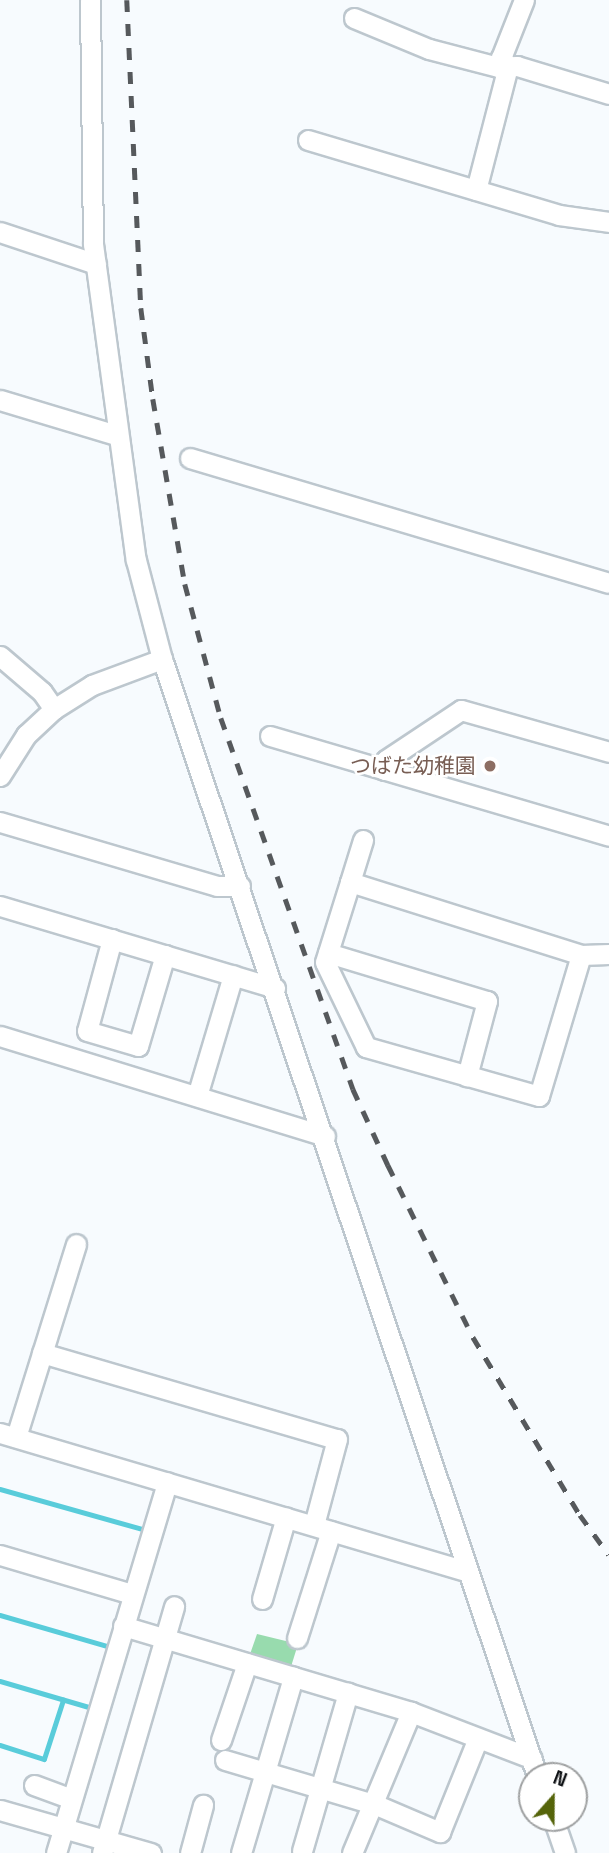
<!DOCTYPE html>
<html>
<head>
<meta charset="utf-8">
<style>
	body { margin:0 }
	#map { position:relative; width:609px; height:1853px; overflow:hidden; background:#f7fbfe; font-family:"Space Grotesk","Noto Sans JP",sans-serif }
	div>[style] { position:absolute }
	.green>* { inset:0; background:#98dbae }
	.stream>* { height:4.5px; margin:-2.25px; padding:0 2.25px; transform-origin:2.25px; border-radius:2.25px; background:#59ccda }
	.roads { filter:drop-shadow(2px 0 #bdc7ce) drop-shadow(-2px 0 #bdc7ce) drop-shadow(0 2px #bdc7ce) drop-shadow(0 -2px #bdc7ce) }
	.minor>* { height:19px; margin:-9.5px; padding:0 9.5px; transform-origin:9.5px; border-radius:9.5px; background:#fff }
	.rail>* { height:4.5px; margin-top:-2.25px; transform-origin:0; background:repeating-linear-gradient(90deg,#56595c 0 12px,transparent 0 24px) }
	.dots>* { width:19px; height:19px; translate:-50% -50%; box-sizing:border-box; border:4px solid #fff; border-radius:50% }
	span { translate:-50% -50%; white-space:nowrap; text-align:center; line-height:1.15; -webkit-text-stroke:5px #fff; paint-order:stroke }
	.education-label { font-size:21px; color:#785e54 }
	.right { translate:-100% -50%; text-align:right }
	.north { position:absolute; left:518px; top:1762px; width:70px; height:70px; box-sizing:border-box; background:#fff; border:2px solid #9fa1a2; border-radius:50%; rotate:21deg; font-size:19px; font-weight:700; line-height:28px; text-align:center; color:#101316 }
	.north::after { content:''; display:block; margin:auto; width:24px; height:32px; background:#55640a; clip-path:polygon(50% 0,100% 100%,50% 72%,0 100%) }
</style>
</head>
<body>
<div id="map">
	<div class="green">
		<i style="clip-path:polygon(257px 1634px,298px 1644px,290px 1670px,249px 1657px)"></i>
	</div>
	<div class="stream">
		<i style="left:0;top:1489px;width:148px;rotate:15.7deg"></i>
		<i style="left:0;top:1615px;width:116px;rotate:16.1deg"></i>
		<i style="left:0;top:1681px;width:93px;rotate:16.3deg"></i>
		<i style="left:0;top:1745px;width:46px;rotate:17.7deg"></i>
		<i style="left:44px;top:1759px;width:62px;rotate:-72.1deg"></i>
	</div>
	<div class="roads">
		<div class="minor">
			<i style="left:90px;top:0;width:244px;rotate:89.3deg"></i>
			<i style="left:93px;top:244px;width:319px;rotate:82.3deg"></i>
			<i style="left:136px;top:560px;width:102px;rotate:75.3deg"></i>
			<i style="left:162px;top:659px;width:1178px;rotate:71.44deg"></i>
			<i style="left:354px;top:18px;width:81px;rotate:22.5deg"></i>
			<i style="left:429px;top:49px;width:71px;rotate:14.6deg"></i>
			<i style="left:498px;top:67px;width:19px;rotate:-3deg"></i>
			<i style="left:517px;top:66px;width:96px;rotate:16.9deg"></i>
			<i style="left:308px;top:140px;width:262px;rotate:16.6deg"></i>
			<i style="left:559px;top:215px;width:50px;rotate:8deg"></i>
			<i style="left:476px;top:190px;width:128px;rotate:-75.5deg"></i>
			<i style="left:508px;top:66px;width:11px;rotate:-131deg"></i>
			<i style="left:501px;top:58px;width:62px;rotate:-68.4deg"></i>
			<i style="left:0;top:232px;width:101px;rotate:18.4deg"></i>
			<i style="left:0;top:400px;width:121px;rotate:16.8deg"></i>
			<i style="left:190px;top:458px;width:437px;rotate:16.6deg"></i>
			<i style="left:0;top:656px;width:55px;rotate:40.6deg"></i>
			<i style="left:42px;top:692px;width:21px;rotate:55deg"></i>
			<i style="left:270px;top:736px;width:353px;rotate:16.4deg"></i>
			<i style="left:384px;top:770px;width:10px;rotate:-79deg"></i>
			<i style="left:386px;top:760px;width:90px;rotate:-33.7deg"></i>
			<i style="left:461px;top:710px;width:154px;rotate:15.8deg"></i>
			<i style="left:0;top:776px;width:49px;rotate:-57.6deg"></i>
			<i style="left:26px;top:735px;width:38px;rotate:-43deg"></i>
			<i style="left:54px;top:709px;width:45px;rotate:-32.3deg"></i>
			<i style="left:92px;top:685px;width:75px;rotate:-20.4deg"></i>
			<i style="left:0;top:822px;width:226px;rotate:16.4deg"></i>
			<i style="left:217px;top:886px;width:23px"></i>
			<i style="left:350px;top:882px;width:44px;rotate:-72.8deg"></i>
			<i style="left:0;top:906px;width:287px;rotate:16.6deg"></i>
			<i style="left:112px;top:939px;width:95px;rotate:105.2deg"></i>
			<i style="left:87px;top:1031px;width:53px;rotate:16.4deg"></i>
			<i style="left:138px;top:1046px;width:95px;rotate:-73.5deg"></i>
			<i style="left:328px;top:953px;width:166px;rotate:16.8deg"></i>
			<i style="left:487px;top:1001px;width:78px;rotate:104.9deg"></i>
			<i style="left:581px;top:955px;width:147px;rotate:106.6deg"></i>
			<i style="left:539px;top:1096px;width:180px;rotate:-164.2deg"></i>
			<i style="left:366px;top:1047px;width:94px;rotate:-115.8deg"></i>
			<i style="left:325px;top:962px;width:84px;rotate:-72.6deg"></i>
			<i style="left:350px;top:882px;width:242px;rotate:17.5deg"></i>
			<i style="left:581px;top:955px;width:28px;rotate:-2deg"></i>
			<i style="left:0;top:1036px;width:340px;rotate:17.1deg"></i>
			<i style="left:197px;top:1096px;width:126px;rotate:-73.4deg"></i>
			<i style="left:42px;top:1353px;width:307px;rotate:16.3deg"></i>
			<i style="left:337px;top:1439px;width:89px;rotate:105deg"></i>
			<i style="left:0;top:1433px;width:487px;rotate:16.5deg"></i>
			<i style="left:16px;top:1437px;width:202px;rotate:-72.7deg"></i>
			<i style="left:0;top:1555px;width:138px;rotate:16.5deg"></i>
			<i style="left:262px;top:1599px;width:85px;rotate:-73.7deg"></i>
			<i style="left:123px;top:1626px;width:301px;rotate:16.6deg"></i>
			<i style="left:411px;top:1712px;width:129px;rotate:21deg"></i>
			<i style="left:297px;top:1638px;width:112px;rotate:-72.4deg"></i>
			<i style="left:221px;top:1740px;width:81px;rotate:-71.3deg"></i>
			<i style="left:225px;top:1760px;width:155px;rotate:16.5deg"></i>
			<i style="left:374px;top:1804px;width:72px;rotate:23deg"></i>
			<i style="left:440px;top:1832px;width:101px;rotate:-68deg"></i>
			<i style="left:34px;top:1785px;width:40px;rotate:20.2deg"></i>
			<i style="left:0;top:1810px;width:157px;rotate:15.9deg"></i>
			<i style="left:553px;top:1818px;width:37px;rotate:71deg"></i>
			<i style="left:302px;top:1851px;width:165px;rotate:-73.8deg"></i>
			<i style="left:56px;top:1853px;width:387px;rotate:-73.3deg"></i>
			<i style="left:102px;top:1853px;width:257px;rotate:-73.7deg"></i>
			<i style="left:190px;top:1853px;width:50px;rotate:-74.8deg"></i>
			<i style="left:241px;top:1853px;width:184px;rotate:-73.5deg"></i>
			<i style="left:352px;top:1853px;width:153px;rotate:-67.3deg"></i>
		</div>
	</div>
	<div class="rail">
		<i style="left:127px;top:0;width:308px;rotate:87.4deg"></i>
		<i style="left:141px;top:308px;width:92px;rotate:82.5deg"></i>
		<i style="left:153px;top:399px;width:188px;rotate:80.2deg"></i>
		<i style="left:185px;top:584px;width:139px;rotate:75deg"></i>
		<i style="left:221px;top:718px;width:394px;rotate:70.4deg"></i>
		<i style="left:353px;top:1089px;width:84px;rotate:65.3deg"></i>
		<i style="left:388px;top:1165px;width:192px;rotate:63.7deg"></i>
		<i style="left:473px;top:1337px;width:208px;rotate:59deg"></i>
		<i style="left:580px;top:1515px;width:49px;rotate:54.1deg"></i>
	</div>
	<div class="dots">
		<i style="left:490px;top:766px;background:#8d6e63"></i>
	</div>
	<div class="education-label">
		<span class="right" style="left:476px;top:766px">つばた幼稚園</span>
	</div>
	<div class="north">N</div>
</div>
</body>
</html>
